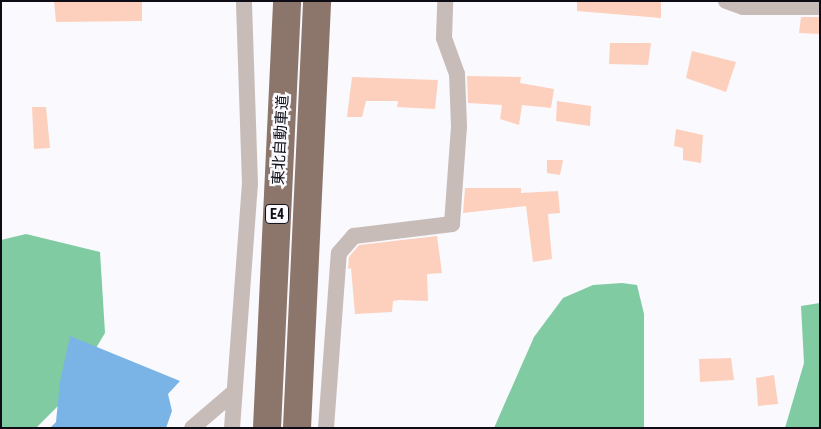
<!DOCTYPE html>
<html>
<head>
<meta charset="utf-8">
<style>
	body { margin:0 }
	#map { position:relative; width:821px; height:429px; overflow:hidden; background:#f9f9fe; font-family:"Roboto Condensed","Noto Sans JP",sans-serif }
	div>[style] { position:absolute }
	.forest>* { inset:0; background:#80cba2 }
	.water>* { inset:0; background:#7ab4e6 }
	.building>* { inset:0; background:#fdd0bd }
	.minor>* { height:16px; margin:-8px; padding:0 8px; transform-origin:8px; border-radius:8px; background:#c7bcb7 }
	.motorway>* { height:28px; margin:-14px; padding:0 14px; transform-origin:14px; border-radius:14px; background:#8c756b }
	span { translate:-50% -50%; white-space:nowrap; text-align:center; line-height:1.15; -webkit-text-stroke:5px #f9f9fe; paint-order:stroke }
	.shield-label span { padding:1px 4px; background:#f9f9fe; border:1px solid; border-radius:4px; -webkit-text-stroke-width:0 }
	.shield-label { font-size:14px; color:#0e0d15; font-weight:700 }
	.street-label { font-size:15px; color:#0e0d15 }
	.frame { position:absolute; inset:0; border:2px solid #0e0d15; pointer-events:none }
</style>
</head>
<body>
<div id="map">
	<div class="forest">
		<i style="clip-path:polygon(26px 234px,100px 252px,105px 333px,66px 398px,36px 428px,1px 428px,1px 240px)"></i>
		<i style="clip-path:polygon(622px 283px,637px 285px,644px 314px,644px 428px,494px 428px,534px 337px,563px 298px,593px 285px)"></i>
		<i style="clip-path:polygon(820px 303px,820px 428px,785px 428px,804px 363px,801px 306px)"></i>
	</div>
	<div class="water">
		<i style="clip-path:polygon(70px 336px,180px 381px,168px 394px,172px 411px,166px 428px,50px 428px,56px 422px,60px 382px)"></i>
	</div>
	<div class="building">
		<i style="clip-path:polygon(54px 1px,142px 1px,142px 21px,56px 22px)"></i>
		<i style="clip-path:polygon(577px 1px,661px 1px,661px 18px,577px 11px)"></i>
		<i style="clip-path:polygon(801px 17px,820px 17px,820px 34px,799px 33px)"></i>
		<i style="clip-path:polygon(610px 43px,651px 43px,648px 65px,609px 64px)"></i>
		<i style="clip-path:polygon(692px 51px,736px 62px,726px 92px,686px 78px)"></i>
		<i style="clip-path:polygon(467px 76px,521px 77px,520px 83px,554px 89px,551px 108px,522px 105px,519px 125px,500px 119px,502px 105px,468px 103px)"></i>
		<i style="clip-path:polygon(352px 77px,438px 80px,435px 109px,397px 107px,398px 101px,366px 101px,362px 117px,347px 117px)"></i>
		<i style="clip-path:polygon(557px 101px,591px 106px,590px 126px,556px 121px)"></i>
		<i style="clip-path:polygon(32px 107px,46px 107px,50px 148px,34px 149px)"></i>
		<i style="clip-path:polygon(676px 129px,703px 135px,701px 163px,683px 160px,683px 148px,674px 146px)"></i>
		<i style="clip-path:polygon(547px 160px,563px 160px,560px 175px,547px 173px)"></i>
		<i style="clip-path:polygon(465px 188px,521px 188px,521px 193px,558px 191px,560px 213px,548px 214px,552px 259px,533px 262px,526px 206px,463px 213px)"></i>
		<i style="clip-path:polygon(437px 236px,442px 273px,427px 274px,428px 301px,399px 300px,393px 301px,392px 312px,355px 314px,351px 268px,348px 269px,349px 257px,359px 245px)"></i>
		<i style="clip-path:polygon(731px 358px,734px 380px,700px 382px,699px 359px)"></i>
		<i style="clip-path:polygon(774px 375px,778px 404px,758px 406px,756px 378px)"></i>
	</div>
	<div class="minor">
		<i style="left:726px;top:1px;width:18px;rotate:19deg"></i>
		<i style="left:743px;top:7px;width:77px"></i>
		<i style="left:192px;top:428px;width:55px;rotate:-40.6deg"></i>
		<i style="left:232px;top:428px;width:245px;rotate:-85.8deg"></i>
		<i style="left:250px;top:184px;width:183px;rotate:-91.9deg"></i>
		<i style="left:326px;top:428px;width:175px;rotate:-85.8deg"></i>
		<i style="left:339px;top:253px;width:23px;rotate:-49deg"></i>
		<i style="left:354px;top:236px;width:99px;rotate:-7deg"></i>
		<i style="left:452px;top:224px;width:98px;rotate:-85.9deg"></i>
		<i style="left:459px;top:126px;width:52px;rotate:-92.2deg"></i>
		<i style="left:457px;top:74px;width:38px;rotate:-110deg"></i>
		<i style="left:444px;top:38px;width:37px;rotate:-88deg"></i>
	</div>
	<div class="motorway">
		<i style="left:267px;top:428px;width:427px;rotate:-87.3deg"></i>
		<i style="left:297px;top:428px;width:427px;rotate:-87.3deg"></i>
	</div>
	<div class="shield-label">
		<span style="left:277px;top:214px">E4</span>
	</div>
	<div class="street-label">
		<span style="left:281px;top:140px;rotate:-87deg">東北自動車道</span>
	</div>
	<div class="frame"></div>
</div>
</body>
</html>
